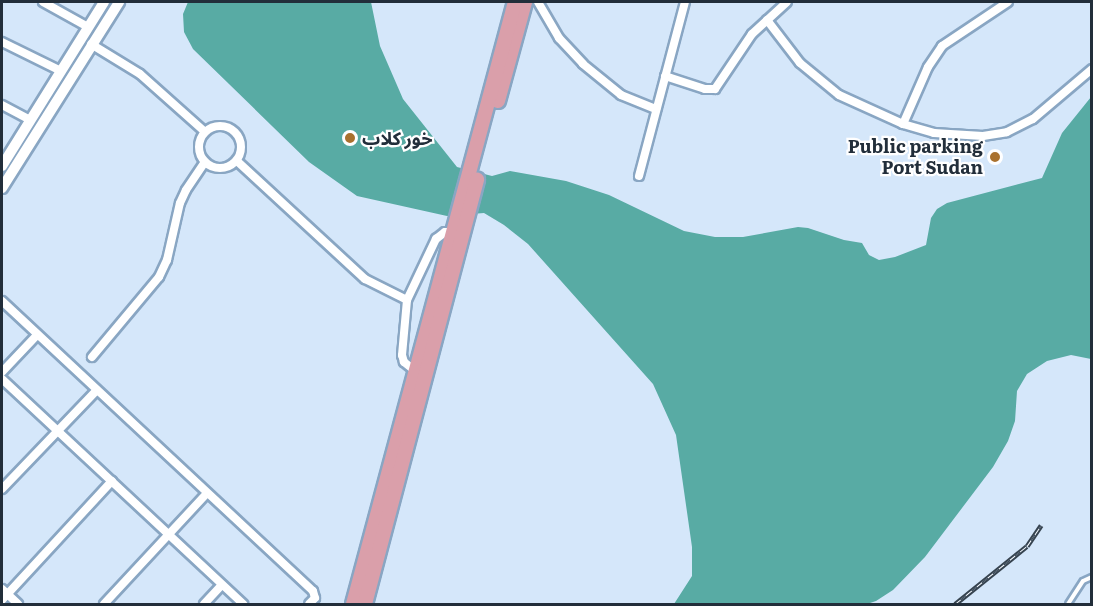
<!DOCTYPE html>
<html>
<head>
<meta charset="utf-8">
<style>
	body { margin:0 }
	#map { position:relative; width:1093px; height:606px; overflow:hidden; background:#d5e7fa; font-family:Literata,"Noto Sans Arabic",serif }
	div>[style] { position:absolute }
	.water>* { inset:0; background:#58aba4 }
	.roads { filter:drop-shadow(2px 0 #89a6c3) drop-shadow(-2px 0 #89a6c3) drop-shadow(0 2px #89a6c3) drop-shadow(0 -2px #89a6c3) }
	.service>* { height:4px; margin:-2px; padding:0 2px; transform-origin:2px; border-radius:2px; background:#fff }
	.minor>* { height:8px; margin:-4px; padding:0 4px; transform-origin:4px; border-radius:4px; background:#fff }
	.minor>.ring { margin:-4px; padding:0; box-sizing:content-box; background:none; border:8px solid #fff; border-radius:50% }
	.tertiary>* { height:10px; margin:-5px; padding:0 5px; transform-origin:5px; border-radius:5px; background:#fff }
	.trunk>* { height:14px; margin:-7px; padding:0 7px; transform-origin:7px; border-radius:7px; background:#da9faa }
	.rail>* { height:4.5px; margin-top:-2.25px; transform-origin:0; background:repeating-linear-gradient(90deg,#fff 0 7px,#36434f 0 14px); box-sizing:border-box; border-block:2px solid #36434f }
	.dots>* { width:16px; height:16px; translate:-50% -50%; box-sizing:border-box; border:3px solid #fff; border-radius:50% }
	span { translate:-50% -50%; white-space:nowrap; text-align:center; line-height:1.15; -webkit-text-stroke:4.5px #fff; paint-order:stroke }
	.poi-label { font-size:18px; color:#222e3a; font-weight:700 }
	.left { translate:0 -50%; text-align:left }
	.right { translate:-100% -50%; text-align:right }
	.frame { position:absolute; inset:0; border:3px solid #222e3a; pointer-events:none }
</style>
</head>
<body>
<div id="map">
	<div class="water">
		<i style="clip-path:polygon(188px 2px,371px 2px,380px 46px,403px 99px,457px 167px,492px 176px,510px 171px,566px 181px,609px 195px,684px 231px,715px 237px,743px 237px,798px 227px,808px 228px,844px 240px,862px 243px,869px 255px,879px 260px,895px 257px,926px 245px,931px 218px,937px 209px,947px 203px,1042px 178px,1062px 133px,1091px 97px,1091px 359px,1071px 355px,1047px 361px,1027px 374px,1017px 391px,1015px 421px,1008px 441px,993px 467px,925px 557px,893px 590px,876px 601px,867px 604px,674px 604px,692px 576px,692px 547px,676px 435px,653px 384px,528px 244px,504px 225px,484px 213px,447px 216px,357px 196px,309px 162px,193px 49px,184px 32px,183px 14px)"></i>
	</div>
	<div class="roads">
		<div class="service">
			<i style="left:1068px;top:604px;width:27px;rotate:-57deg"></i>
			<i style="left:1083px;top:581px;width:10px;rotate:-24deg"></i>
		</div>
		<div class="minor">
			<i style="left:43px;top:2px;width:51px;rotate:29.1deg"></i>
			<i style="left:538px;top:2px;width:42px;rotate:59.7deg"></i>
			<i style="left:559px;top:38px;width:35px;rotate:47deg"></i>
			<i style="left:583px;top:64px;width:49px;rotate:39.2deg"></i>
			<i style="left:621px;top:95px;width:38px;rotate:22deg"></i>
			<i style="left:767px;top:20px;width:54px;rotate:52.5deg"></i>
			<i style="left:800px;top:63px;width:50px;rotate:39.4deg"></i>
			<i style="left:839px;top:95px;width:70px;rotate:24.4deg"></i>
			<i style="left:903px;top:124px;width:32px;rotate:16deg"></i>
			<i style="left:934px;top:133px;width:49px;rotate:3.5deg"></i>
			<i style="left:983px;top:136px;width:24px;rotate:-9deg"></i>
			<i style="left:1007px;top:132px;width:29px;rotate:-27deg"></i>
			<i style="left:1033px;top:119px;width:77px;rotate:-40.3deg"></i>
			<i style="left:2px;top:42px;width:66px;rotate:26.2deg"></i>
			<i style="left:91px;top:44px;width:57px;rotate:31.5deg"></i>
			<i style="left:140px;top:74px;width:87px;rotate:41.7deg"></i>
			<i style="left:665px;top:76px;width:42px;rotate:18deg"></i>
			<i style="left:705px;top:89px;width:10px"></i>
			<i style="left:715px;top:89px;width:66px;rotate:-56.1deg"></i>
			<i style="left:752px;top:34px;width:47px;rotate:-42.4deg"></i>
			<i style="left:2px;top:105px;width:32px;rotate:28deg"></i>
			<i style="left:903px;top:124px;width:62px;rotate:-66.3deg"></i>
			<i style="left:928px;top:67px;width:25px;rotate:-56deg"></i>
			<i style="left:942px;top:46px;width:79px;rotate:-33.7deg"></i>
			<i class="ring" style="left:199px;top:126px;width:34px;height:34px"></i>
			<i style="left:237px;top:161px;width:174px;rotate:42.7deg"></i>
			<i style="left:365px;top:279px;width:47px;rotate:26.6deg"></i>
			<i style="left:639px;top:176px;width:180px;rotate:-75.2deg"></i>
			<i style="left:2px;top:301px;width:425px;rotate:43deg"></i>
			<i style="left:313px;top:591px;width:7px;rotate:74deg"></i>
			<i style="left:315px;top:598px;width:8px;rotate:135deg"></i>
			<i style="left:92px;top:357px;width:104px;rotate:-50.1deg"></i>
			<i style="left:159px;top:277px;width:19px;rotate:-65deg"></i>
			<i style="left:167px;top:260px;width:58px;rotate:-77.2deg"></i>
			<i style="left:180px;top:203px;width:14px;rotate:-65deg"></i>
			<i style="left:186px;top:190px;width:34px;rotate:-56deg"></i>
			<i style="left:414px;top:370px;width:13px;rotate:-141deg"></i>
			<i style="left:404px;top:362px;width:7px;rotate:-106deg"></i>
			<i style="left:402px;top:355px;width:55px;rotate:-84.8deg"></i>
			<i style="left:407px;top:300px;width:68px;rotate:-64.6deg"></i>
			<i style="left:436px;top:239px;width:11px;rotate:-38deg"></i>
			<i style="left:445px;top:232px;width:8px"></i>
			<i style="left:2px;top:372px;width:51px;rotate:-46.6deg"></i>
			<i style="left:2px;top:379px;width:330px;rotate:43deg"></i>
			<i style="left:2px;top:489px;width:137px;rotate:-46.2deg"></i>
			<i style="left:2px;top:589px;width:22px;rotate:43deg"></i>
			<i style="left:2px;top:600px;width:162px;rotate:-47.3deg"></i>
			<i style="left:104px;top:604px;width:151px;rotate:-47.1deg"></i>
			<i style="left:204px;top:604px;width:26px;rotate:-47deg"></i>
		</div>
		<div class="tertiary">
			<i style="left:2px;top:166px;width:193px;rotate:-58.1deg"></i>
			<i style="left:2px;top:188px;width:220px;rotate:-57.8deg"></i>
		</div>
		<div class="trunk">
			<i style="left:498px;top:101px;width:103px;rotate:-74.7deg"></i>
			<i style="left:353px;top:604px;width:623px;rotate:-74.94deg"></i>
			<i style="left:365px;top:604px;width:439px;rotate:-75.2deg"></i>
		</div>
	</div>
	<div class="rail">
		<i style="left:955px;top:604px;width:92px;rotate:-38.9deg"></i>
		<i style="left:1027px;top:546px;width:25px;rotate:-56deg"></i>
	</div>
	<div class="dots">
		<i style="left:350px;top:138px;background:#a9712e"></i>
		<i style="left:995px;top:157px;background:#a9712e"></i>
	</div>
	<div class="poi-label">
		<span class="left" style="left:362px;top:138px">خور كلاب</span>
		<span class="right" style="left:983px;top:157px">Public parking<br>Port Sudan</span>
	</div>
	<div class="frame"></div>
</div>
</body>
</html>
